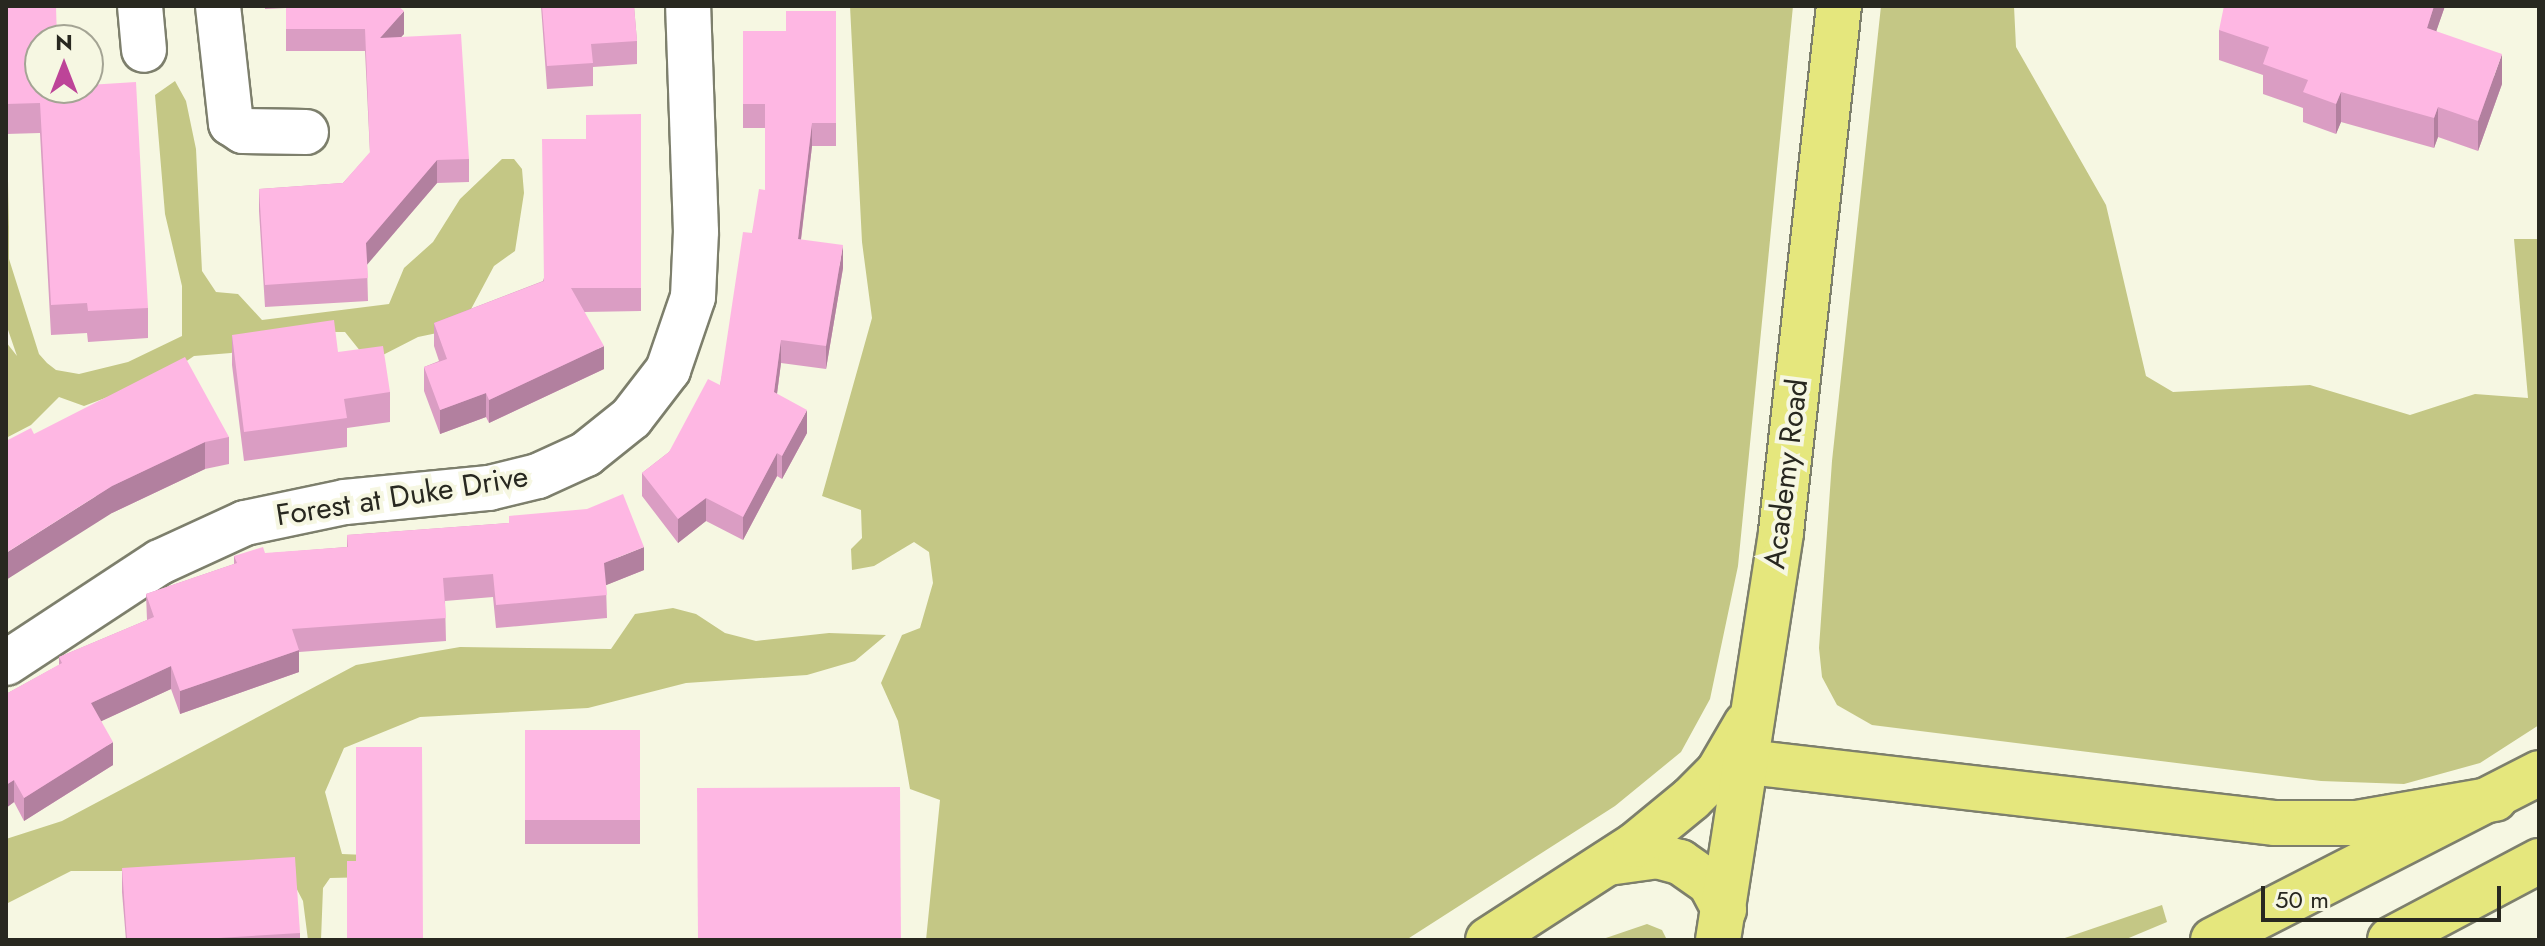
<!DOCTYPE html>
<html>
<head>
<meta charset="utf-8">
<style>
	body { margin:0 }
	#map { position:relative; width:2545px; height:946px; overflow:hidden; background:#f6f7e2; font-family:Jost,sans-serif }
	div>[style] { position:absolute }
	.green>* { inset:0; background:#c4c785 }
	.roads { filter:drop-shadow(2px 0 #7d7f6c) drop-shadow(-2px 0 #7d7f6c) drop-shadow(0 2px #7d7f6c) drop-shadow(0 -2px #7d7f6c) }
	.minor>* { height:44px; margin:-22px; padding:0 22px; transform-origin:22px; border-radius:22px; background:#fff }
	.major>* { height:44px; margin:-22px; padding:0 22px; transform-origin:22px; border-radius:22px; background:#e5e77d }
	.wall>* { inset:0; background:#da9dc3 }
	.shaded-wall>* { inset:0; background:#b2809f }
	.building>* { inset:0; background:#feb7e3 }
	span { translate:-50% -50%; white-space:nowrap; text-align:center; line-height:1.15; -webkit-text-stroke:8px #f6f7e2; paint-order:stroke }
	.street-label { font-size:30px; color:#282820 }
	.frame { position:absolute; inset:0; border:8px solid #282820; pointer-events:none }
	.north { position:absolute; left:24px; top:24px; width:80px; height:80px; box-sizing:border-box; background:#f6f7e2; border:2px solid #a4a494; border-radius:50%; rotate:0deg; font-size:22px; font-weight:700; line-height:32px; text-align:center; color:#282820 }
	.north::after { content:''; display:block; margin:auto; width:28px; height:36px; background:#bd4498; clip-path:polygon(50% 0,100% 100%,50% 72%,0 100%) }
	.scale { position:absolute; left:2261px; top:886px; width:240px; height:36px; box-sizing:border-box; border:4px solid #282820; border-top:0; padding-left:10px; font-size:24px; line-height:28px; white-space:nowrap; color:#282820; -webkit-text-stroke:6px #f6f7e2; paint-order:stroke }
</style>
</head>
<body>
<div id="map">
	<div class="green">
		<i style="clip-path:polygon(850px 6px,1793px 6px,1738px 566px,1710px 699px,1681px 752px,1615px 806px,1406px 940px,926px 940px,940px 800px,910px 789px,898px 721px,881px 683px,902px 635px,920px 628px,933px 583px,929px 552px,914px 542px,874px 566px,852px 570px,851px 549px,862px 538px,861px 510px,822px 496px,872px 318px,862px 242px)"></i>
		<i style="clip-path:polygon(1881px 6px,2014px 6px,2016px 47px,2106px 205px,2146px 376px,2173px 392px,2310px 385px,2410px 415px,2475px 394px,2528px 398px,2514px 239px,2539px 239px,2539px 725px,2480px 763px,2404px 784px,2321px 781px,1872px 725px,1837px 705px,1822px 677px,1819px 648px,1832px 461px)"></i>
		<i style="clip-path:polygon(175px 81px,186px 101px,196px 149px,202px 271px,216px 292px,238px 294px,262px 320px,389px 304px,404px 268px,433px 242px,460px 199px,502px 159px,514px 159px,522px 169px,524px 193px,515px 251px,494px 266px,461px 328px,418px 337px,377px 358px,365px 357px,345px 332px,301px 332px,231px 353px,194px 356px,166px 375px,84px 406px,59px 397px,31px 425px,6px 438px,6px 342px,17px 356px,6px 324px,9px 180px,9px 259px,39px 354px,47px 363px,56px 370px,79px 374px,128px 362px,182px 336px,182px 286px,165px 214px,155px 95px)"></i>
		<i style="clip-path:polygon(673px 608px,696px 614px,725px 633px,756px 641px,829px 633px,886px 635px,855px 661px,807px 675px,686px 683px,588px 708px,420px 717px,344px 748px,325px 792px,342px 854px,390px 856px,372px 877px,330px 878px,323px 888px,321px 940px,308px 940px,303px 901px,291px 878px,281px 871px,71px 871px,6px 904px,6px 839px,62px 821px,356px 665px,460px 647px,611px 649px,635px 614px)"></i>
		<i style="clip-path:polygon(2162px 905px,2167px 922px,2124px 940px,2059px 940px)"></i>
		<i style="clip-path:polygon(1647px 924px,1662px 930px,1667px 940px,1600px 940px)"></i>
	</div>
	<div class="roads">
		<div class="minor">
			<i style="left:140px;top:6px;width:44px;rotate:84.8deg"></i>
			<i style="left:218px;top:6px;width:118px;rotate:83.7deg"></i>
			<i style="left:231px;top:123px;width:14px;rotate:34deg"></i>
			<i style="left:243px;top:131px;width:63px;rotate:0.9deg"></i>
			<i style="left:6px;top:663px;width:184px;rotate:-33.3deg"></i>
			<i style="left:160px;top:562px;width:94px;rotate:-24.6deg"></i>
			<i style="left:245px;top:523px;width:102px;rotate:-11.9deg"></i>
			<i style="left:345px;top:502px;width:145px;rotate:-5.6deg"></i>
			<i style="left:489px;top:488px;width:50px;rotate:-13.8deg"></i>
			<i style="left:538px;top:476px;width:53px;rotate:-24.6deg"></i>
			<i style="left:586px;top:454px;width:58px;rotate:-38.7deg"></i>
			<i style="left:631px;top:418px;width:61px;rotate:-52.4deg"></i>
			<i style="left:668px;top:370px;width:77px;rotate:-71.1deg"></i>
			<i style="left:693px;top:297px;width:65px;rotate:-87.4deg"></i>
			<i style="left:696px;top:232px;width:226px;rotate:-92deg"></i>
		</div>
		<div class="major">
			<i style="left:1748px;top:762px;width:531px;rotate:6.6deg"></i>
			<i style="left:2275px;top:823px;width:82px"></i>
			<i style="left:2357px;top:823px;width:140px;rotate:-9.9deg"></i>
			<i style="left:1608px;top:863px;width:49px;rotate:-8.1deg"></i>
			<i style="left:1657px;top:856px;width:24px;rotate:15deg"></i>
			<i style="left:1680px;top:862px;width:37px;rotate:35deg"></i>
			<i style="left:1710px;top:883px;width:30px;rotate:62deg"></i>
			<i style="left:1488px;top:940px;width:175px;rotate:-32.9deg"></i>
			<i style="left:1635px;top:845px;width:72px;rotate:-39.4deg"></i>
			<i style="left:1691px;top:799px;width:38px;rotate:-45deg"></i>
			<i style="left:1718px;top:772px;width:56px;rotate:-59.7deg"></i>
			<i style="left:1718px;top:940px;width:413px;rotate:-81.2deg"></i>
			<i style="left:1781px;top:532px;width:529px;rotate:-83.71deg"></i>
			<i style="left:2213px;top:940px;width:366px;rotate:-27.1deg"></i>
			<i style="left:2390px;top:940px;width:169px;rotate:-27.9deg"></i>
		</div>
	</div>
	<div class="wall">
		<i style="clip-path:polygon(6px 6px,40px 40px,148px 308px,148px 338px,88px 342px,87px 333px,51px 335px,40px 133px,6px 134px)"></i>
		<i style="clip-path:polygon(265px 6px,398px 6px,404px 34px,401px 37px,469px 159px,469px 182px,437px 183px,367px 264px,368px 301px,265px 307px,259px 211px,259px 189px,343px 183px,370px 153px,365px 51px,286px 51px,286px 8px,265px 9px)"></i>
		<i style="clip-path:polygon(541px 6px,634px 6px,637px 41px,637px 64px,593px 67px,593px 86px,547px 89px)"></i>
		<i style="clip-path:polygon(2445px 6px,2436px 31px,2502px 84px,2478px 151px,2438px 137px,2434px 148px,2341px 122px,2336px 134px,2303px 122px,2303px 108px,2263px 94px,2263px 75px,2219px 60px,2219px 30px)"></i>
		<i style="clip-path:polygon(836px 11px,836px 146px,812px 146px,801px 240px,843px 268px,826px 369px,781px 363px,777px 394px,807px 433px,782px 479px,777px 476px,743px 540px,706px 521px,678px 543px,642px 496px,642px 473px,669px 452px,720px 385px,752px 233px,765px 190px,765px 128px,743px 128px,743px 31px,786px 31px)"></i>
		<i style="clip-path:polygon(641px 114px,641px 311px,584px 312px,604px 369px,489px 423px,486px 417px,440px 434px,424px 391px,424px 367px,439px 361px,434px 346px,434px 323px,543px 281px,586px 139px)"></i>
		<i style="clip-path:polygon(232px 335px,338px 352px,390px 392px,390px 422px,347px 428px,347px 447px,244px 461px,232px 365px)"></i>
		<i style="clip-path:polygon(34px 434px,229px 437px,229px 464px,205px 469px,112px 513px)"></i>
		<i style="clip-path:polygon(509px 516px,644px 570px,606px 585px,607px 618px,496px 628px,493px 597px,445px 601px,446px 641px,299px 652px,299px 672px,180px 714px,171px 689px,101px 721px,113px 765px,24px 821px,14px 802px,6px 808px,6px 694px,59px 665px,59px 657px,147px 620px,146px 594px,234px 564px,234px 556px,347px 547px,347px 535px,509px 523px)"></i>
		<i style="clip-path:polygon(525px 730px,640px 730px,640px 844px,525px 844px)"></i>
		<i style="clip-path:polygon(122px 868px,300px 933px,300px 940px,126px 940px,122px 892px)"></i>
	</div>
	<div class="shaded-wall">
		<i style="clip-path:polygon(2434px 6px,2445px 6px,2427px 58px,2427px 28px)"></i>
		<i style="clip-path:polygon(404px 11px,404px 34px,380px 60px,380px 38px)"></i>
		<i style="clip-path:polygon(2502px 54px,2502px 84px,2478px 151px,2478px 121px)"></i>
		<i style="clip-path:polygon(2341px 92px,2341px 122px,2336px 134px,2336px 104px)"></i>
		<i style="clip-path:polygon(2438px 107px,2438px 137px,2434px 148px,2434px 118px)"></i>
		<i style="clip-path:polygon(812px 123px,812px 146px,798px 263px,798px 239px)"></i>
		<i style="clip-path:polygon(437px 160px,437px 183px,366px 266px,366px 243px)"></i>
		<i style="clip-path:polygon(843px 245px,843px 268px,826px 369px,826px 346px)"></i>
		<i style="clip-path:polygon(781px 340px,781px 363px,774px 416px,774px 392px)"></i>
		<i style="clip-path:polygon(604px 346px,604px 369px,489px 423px,489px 400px)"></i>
		<i style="clip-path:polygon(486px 393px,486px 417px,440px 434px,440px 410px)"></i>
		<i style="clip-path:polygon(807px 410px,807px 433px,782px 479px,782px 456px)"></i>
		<i style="clip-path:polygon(205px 442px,205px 469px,112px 513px,6px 580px,6px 553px,112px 486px)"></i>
		<i style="clip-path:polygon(777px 453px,777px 476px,743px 540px,743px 517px)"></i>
		<i style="clip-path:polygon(706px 498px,706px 521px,678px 543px,678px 519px)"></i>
		<i style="clip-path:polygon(644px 547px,644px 570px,604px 586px,604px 563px)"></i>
		<i style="clip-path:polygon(299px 650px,299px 672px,180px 714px,180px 691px)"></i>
		<i style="clip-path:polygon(171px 666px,171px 689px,91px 726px,91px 703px)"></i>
		<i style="clip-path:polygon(113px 742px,113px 765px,24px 821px,24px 798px)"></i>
		<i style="clip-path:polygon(14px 780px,14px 802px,6px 808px,6px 785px)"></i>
	</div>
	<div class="building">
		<i style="clip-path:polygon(6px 6px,56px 6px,57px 40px,40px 40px,40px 88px,88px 88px,88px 85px,136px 82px,148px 308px,88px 311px,87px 303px,51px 305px,40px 103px,6px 104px)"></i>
		<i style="clip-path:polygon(286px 6px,398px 6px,404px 11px,380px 38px,461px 34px,469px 159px,437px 160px,366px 243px,368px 278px,265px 285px,259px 189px,343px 183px,370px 152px,365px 29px,286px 29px)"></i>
		<i style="clip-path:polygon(542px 6px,634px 6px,637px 41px,591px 44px,593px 63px,547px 66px)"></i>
		<i style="clip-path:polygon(2224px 6px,2434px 6px,2427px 28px,2502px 54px,2478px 121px,2438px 107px,2434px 118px,2341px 92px,2336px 104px,2303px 92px,2308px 80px,2263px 64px,2269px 47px,2219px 30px)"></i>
		<i style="clip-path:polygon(786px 11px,836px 11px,836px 123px,812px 123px,798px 239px,843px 245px,826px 346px,781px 340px,774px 392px,807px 410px,782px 456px,777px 453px,743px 517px,706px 498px,678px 519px,642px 473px,669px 452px,708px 379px,720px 385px,743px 232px,752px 233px,759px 189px,765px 190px,765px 104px,743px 104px,743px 31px,786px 31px)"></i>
		<i style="clip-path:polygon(641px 114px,641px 288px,571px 288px,604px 346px,489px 400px,486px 393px,440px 410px,424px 367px,447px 359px,434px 323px,544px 281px,542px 139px,586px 139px,586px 115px)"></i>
		<i style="clip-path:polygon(334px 320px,338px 352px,383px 346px,390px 392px,344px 399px,347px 418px,244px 432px,232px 335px)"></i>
		<i style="clip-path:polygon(185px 357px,229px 437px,205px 442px,112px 486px,6px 553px,6px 441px,31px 428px,34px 434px)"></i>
		<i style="clip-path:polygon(623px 494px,644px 547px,604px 563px,607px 595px,496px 605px,493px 574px,443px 578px,446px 618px,292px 629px,299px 650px,180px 691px,171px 666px,91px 703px,113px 742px,24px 798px,14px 780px,6px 785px,6px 694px,62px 663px,59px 657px,154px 617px,146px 594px,237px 563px,234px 556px,263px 547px,265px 553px,348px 547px,347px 535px,509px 523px,509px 516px,587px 509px)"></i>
		<i style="clip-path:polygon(525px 730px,640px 730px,640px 820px,525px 820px)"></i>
		<i style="clip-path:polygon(356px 747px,422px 747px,423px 940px,347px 940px,347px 861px,356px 861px)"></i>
		<i style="clip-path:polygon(900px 787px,901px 940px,698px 940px,697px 788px)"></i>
		<i style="clip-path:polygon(295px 857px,300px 933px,185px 940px,127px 940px,122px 868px)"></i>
	</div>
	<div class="street-label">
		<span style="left:1786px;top:474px;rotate:-83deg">Academy Road</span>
		<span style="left:402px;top:496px;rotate:-9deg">Forest at Duke Drive</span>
	</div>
	<div class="frame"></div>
	<div class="north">N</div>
	<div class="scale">50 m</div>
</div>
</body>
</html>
